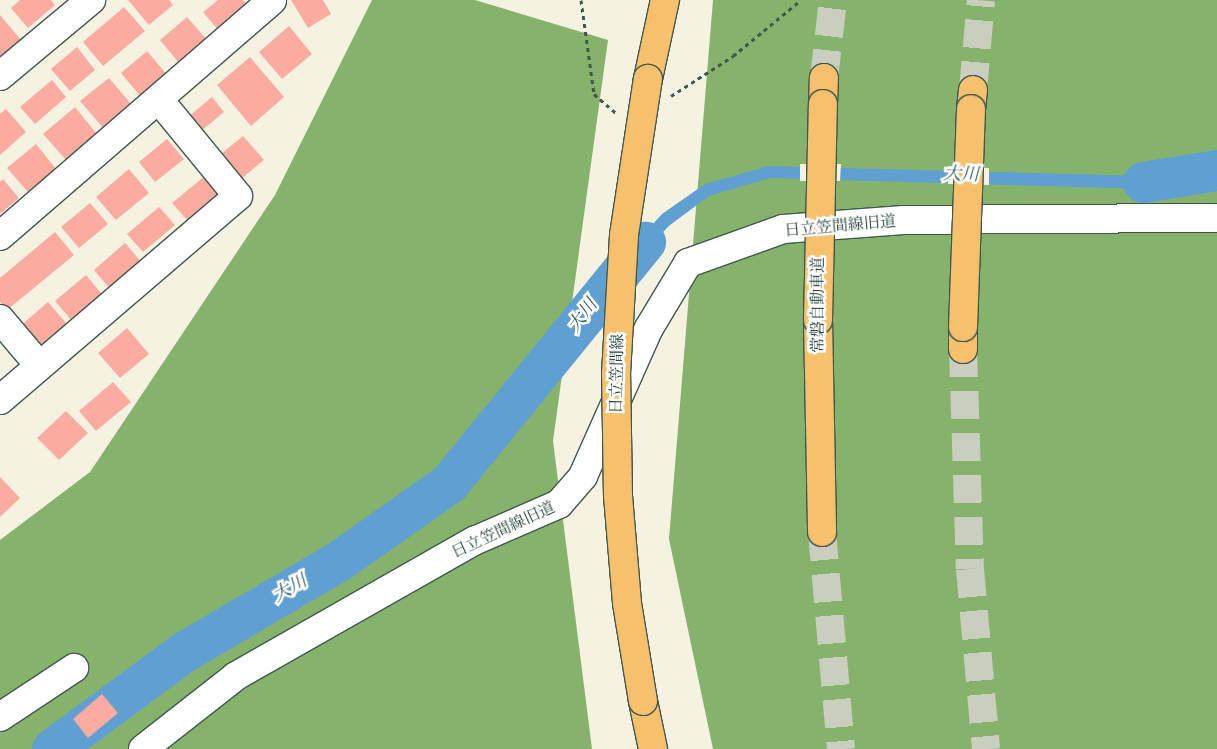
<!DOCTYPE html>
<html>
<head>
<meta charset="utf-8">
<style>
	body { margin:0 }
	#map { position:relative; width:1217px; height:749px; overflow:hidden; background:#f5f2e2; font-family:"IM FELL Double Pica","Noto Serif JP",serif }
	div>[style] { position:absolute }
	.forest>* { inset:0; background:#86b36c }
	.water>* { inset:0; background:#609fd2 }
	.pier>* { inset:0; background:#f5f2e2 }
	.river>* { height:41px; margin:-20.5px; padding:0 20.5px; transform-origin:20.5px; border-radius:20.5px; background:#609fd2 }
	.building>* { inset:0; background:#fbab9f }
	.highway-tunnel>* { height:28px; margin-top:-14px; transform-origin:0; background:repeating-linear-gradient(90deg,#cacebf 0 28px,transparent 0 42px) }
	.path>* { height:3px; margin-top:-1.5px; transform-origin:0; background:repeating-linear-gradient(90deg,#3f584e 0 4px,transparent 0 8px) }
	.roads { filter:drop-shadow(1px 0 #3f584e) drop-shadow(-1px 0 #3f584e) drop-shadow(0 1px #3f584e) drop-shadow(0 -1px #3f584e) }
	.minor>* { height:28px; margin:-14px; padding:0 14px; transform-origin:14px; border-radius:14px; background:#fff }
	.major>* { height:28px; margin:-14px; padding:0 14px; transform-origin:14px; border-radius:14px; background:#f7c06c }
	.highway>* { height:28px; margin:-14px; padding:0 14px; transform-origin:14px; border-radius:14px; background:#f7c06c }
	.bridges { filter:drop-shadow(1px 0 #3f584e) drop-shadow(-1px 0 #3f584e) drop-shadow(0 1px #3f584e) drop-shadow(0 -1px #3f584e) }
	.major-bridge>* { height:28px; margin:-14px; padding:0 14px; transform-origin:14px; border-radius:14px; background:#f7c06c }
	.highway-bridge>* { height:28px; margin:-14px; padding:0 14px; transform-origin:14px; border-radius:14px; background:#f7c06c }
	span { translate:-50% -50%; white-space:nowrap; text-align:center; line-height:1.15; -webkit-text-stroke:5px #fff; paint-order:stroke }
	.street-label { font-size:16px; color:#1f3d34 }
	.water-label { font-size:18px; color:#365f6b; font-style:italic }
</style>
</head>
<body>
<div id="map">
	<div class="forest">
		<i style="clip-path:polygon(372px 0,475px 0,608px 40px,553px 441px,592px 749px,0 749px,0 540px,90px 472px,275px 195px)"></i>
		<i style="clip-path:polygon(713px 0,1217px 0,1217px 749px,713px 749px,669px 539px)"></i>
	</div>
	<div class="water">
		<i style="clip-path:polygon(768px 166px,1148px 176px,1196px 169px,1201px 181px,1148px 189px,770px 178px,709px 196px,670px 225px,619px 277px,616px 265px,662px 214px,705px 184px)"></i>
	</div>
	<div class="pier">
		<i style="clip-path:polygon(800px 164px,841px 164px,840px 181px,800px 181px)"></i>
		<i style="clip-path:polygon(948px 166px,989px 168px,989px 185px,948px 184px)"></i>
		<i style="clip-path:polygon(653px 220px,650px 249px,620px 279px,614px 264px)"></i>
	</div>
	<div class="river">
		<i style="left:1143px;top:182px;width:75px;rotate:-9.2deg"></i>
		<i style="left:52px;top:749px;width:165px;rotate:-36.4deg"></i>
		<i style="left:185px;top:651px;width:176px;rotate:-30.4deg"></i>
		<i style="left:337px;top:562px;width:137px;rotate:-35.2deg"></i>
		<i style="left:449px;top:483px;width:311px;rotate:-50.9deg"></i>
	</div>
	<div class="building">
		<i style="clip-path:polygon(20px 0,51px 0,55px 5px,28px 28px,11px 8px)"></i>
		<i style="clip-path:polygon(128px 0,169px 0,173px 5px,149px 25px)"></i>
		<i style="clip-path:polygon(218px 0,243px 0,249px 7px,220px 32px,203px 12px)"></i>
		<i style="clip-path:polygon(291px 0,323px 0,331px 14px,308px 28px)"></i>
		<i style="clip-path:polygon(124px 7px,145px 31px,103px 66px,83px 42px)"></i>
		<i style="clip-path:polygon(0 15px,21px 40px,0 57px)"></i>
		<i style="clip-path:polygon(187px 17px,207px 40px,179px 63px,160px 40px)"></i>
		<i style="clip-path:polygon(289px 26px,312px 54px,282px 79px,259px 52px)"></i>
		<i style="clip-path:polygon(77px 47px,95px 70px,70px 91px,51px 69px)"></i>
		<i style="clip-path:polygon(147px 51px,168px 76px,142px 98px,121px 73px)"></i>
		<i style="clip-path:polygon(250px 57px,284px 97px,251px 126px,217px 85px)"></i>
		<i style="clip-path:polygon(109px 78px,132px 105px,104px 129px,80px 101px)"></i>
		<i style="clip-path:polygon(52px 80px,66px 97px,35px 124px,20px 107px)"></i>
		<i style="clip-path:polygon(212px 97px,224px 112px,200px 132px,187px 118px)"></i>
		<i style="clip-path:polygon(75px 107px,97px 134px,66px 160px,43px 134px)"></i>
		<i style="clip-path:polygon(6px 109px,26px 132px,0 155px,0 114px)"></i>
		<i style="clip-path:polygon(243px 136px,264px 160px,241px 179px,221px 154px)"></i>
		<i style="clip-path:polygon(167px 139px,184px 159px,155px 182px,139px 162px)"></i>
		<i style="clip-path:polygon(36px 144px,56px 169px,28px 192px,7px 168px)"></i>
		<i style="clip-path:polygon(129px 169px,149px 193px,116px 220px,96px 197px)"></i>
		<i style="clip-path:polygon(205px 176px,221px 195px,189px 222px,172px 203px)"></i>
		<i style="clip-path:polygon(3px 179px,19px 198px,0 214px,0 182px)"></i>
		<i style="clip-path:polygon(90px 203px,108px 224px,79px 248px,61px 227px)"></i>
		<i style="clip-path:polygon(159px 207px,175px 225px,143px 252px,127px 234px)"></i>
		<i style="clip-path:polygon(55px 232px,74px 255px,7px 310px,0 302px,0 278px)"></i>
		<i style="clip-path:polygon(125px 243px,143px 264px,111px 290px,94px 270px)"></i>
		<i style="clip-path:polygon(86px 275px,104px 297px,73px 322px,55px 301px)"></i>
		<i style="clip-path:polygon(48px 302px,67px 324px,37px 349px,19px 327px)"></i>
		<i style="clip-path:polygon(127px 328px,149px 354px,120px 378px,98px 353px)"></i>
		<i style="clip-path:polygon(113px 382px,131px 402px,96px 431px,79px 411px)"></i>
		<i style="clip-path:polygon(66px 411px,88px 433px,59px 460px,37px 438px)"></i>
		<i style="clip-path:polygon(0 477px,20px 498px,0 517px)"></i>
		<i style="clip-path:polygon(102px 694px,118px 713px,88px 738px,73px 719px)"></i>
	</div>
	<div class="highway-tunnel">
		<i style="left:824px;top:78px;width:79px;rotate:-83.4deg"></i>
		<i style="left:973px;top:90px;width:90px;rotate:-84.9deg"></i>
		<i style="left:963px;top:349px;width:220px;rotate:88.2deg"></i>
		<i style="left:970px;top:569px;width:181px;rotate:84.9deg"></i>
		<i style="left:822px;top:532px;width:218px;rotate:85deg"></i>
	</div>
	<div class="path">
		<i style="left:581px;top:0;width:95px;rotate:82.1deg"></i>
		<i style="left:594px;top:94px;width:30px;rotate:41deg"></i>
		<i style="left:671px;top:96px;width:74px;rotate:-32.8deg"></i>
		<i style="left:733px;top:56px;width:88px;rotate:-39.5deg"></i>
	</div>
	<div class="roads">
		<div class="minor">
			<i style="left:0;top:76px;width:119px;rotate:-39.9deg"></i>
			<i style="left:0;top:236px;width:360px;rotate:-40.9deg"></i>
			<i style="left:0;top:319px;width:60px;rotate:49.7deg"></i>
			<i style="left:0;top:400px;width:313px;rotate:-40.6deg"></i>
			<i style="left:238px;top:196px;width:123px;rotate:-129.4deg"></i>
			<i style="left:0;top:717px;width:89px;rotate:-33.5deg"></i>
			<i style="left:143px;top:749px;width:118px;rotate:-38.1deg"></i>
			<i style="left:236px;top:676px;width:274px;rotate:-29.6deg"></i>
			<i style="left:474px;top:541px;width:93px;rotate:-23.5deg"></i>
			<i style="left:559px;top:504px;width:37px;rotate:-49deg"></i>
			<i style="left:583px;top:476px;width:162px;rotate:-66deg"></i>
			<i style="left:649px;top:328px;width:76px;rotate:-59deg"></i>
			<i style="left:688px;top:263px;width:101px;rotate:-19.7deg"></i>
			<i style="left:783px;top:229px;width:121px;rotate:-4.3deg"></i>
			<i style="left:904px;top:220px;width:313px;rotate:-0.4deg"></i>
		</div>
		<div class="major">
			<i style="left:648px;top:79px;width:81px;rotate:-77.9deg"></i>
			<i style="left:643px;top:701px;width:49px;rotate:78.2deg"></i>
		</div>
		<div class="highway">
			<i style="left:823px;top:104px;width:26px;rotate:-88deg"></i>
			<i style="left:971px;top:109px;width:19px;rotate:-84deg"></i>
			<i style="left:818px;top:320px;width:212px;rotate:88.9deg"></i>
			<i style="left:963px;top:327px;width:22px;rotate:90deg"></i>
		</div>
	</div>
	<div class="bridges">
		<div class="major-bridge">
			<i style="left:643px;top:701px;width:99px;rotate:-99.3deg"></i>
			<i style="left:627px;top:603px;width:107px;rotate:-94.8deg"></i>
			<i style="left:618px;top:496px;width:122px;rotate:-90.9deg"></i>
			<i style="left:616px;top:374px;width:139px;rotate:-86.7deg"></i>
			<i style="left:624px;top:235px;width:158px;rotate:-81.3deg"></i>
		</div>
		<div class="highway-bridge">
			<i style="left:818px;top:320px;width:216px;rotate:-88.7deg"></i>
			<i style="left:963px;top:327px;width:218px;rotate:-87.9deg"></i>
		</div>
	</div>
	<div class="street-label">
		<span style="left:840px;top:226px;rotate:-5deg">日立笠間線旧道</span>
		<span style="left:818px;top:305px;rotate:-90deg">常磐自動車道</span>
		<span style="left:617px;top:374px;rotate:-89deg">日立笠間線</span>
		<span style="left:503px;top:530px;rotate:-25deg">日立笠間線旧道</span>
	</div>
	<div class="water-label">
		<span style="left:961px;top:175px;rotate:2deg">大川</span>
		<span style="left:583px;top:316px;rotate:-53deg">大川</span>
		<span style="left:290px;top:589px;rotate:-30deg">大川</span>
	</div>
</div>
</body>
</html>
